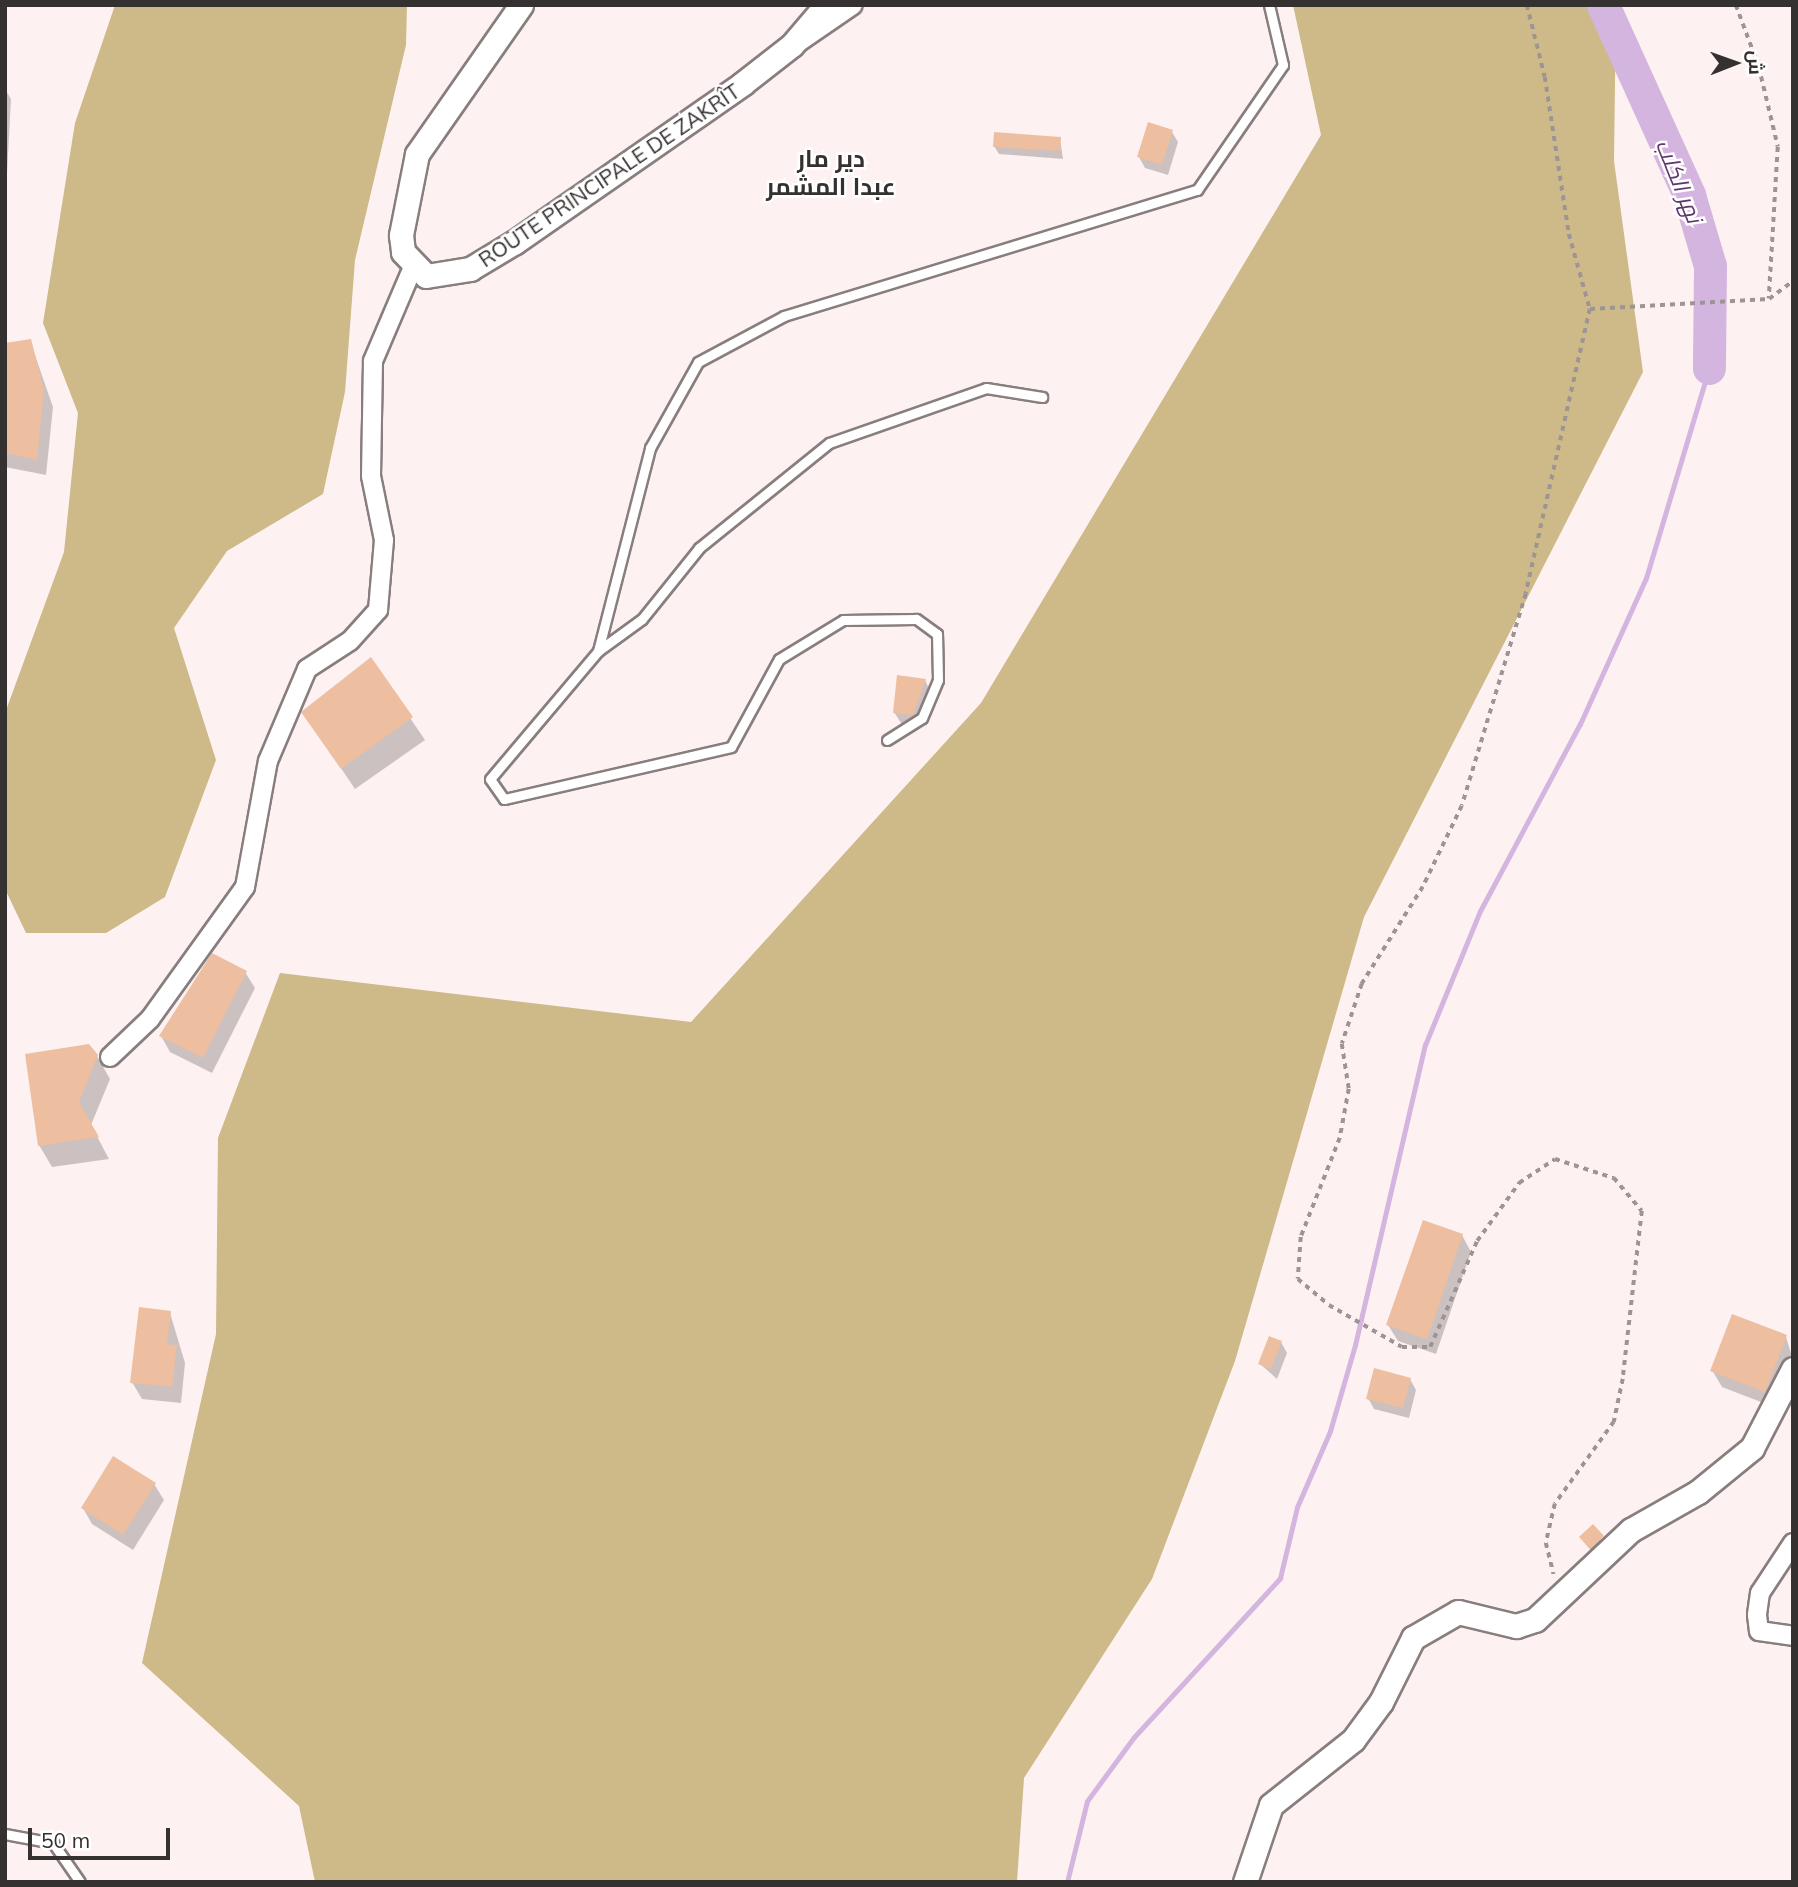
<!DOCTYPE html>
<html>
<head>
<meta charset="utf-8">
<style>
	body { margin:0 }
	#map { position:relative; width:1798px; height:1887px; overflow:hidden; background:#fdf2f1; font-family:Mulish,Cairo,sans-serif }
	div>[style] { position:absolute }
	.forest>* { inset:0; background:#ceb989 }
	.shadow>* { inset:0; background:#0003 }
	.stream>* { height:5px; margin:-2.5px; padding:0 2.5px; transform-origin:2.5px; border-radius:2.5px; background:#d4b5e0 }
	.river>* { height:33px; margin:-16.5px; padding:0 16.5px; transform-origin:16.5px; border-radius:16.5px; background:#d4b5e0 }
	.building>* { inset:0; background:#edbe9f }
	.path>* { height:3.5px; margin-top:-1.75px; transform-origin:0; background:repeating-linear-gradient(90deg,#9d9594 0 5px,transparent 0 10px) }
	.roads { filter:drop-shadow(2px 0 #887e7e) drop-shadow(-2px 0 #887e7e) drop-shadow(0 2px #887e7e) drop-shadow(0 -2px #887e7e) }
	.service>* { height:9px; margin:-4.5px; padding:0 4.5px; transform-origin:4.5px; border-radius:4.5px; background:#fff }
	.minor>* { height:18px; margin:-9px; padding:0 9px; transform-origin:9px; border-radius:9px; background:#fff }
	.tertiary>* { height:23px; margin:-11.5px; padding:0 11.5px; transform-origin:11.5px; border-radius:11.5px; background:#fff }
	span { translate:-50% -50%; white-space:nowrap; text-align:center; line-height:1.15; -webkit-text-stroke:5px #fff; paint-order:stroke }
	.street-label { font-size:21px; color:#353130 }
	.water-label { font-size:23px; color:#5f386e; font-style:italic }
	.quarter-label { font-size:24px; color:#353130; font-weight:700 }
	.frame { position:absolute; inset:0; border:7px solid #353130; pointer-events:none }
	.north { position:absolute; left:1700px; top:28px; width:70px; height:70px; -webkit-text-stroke:5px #fff; paint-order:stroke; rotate:89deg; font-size:19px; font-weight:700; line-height:28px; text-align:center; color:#353130 }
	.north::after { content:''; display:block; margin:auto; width:24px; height:32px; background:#353130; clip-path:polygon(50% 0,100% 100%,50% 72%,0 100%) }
	.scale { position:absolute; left:28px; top:1828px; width:142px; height:32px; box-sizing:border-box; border:4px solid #353130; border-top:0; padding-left:9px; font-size:21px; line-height:24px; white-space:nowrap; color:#353130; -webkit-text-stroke:5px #fff; paint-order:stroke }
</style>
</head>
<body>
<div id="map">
	<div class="forest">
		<i style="clip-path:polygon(115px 5px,407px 5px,406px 45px,355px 260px,345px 392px,323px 494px,227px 551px,174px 628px,216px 760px,165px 897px,106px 933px,26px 933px,5px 889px,5px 713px,64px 552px,78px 413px,43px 323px,75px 123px)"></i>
		<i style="clip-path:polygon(1293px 5px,1616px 5px,1614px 161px,1643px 372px,1364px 917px,1235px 1361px,1152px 1579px,1024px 1778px,1017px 1882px,315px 1882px,299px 1806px,142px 1663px,216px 1334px,218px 1138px,280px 973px,691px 1022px,981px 703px,1321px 135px)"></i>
	</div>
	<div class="shadow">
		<i style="clip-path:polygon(5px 89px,11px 99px,5px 212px)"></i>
		<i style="clip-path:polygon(1172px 132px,1178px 142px,1168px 175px,1145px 168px,1139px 157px)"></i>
		<i style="clip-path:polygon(1060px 139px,1063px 159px,999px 154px,994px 146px)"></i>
		<i style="clip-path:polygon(30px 341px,53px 407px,46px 475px,5px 467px,5px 344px)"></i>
		<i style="clip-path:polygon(370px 659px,425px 740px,355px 789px,303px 712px)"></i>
		<i style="clip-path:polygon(925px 680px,930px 691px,919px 725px,901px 723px,894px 712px)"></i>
		<i style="clip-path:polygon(245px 972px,255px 988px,212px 1073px,170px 1052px,161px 1036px)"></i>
		<i style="clip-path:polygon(97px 1056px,110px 1079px,91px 1125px,109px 1159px,52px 1167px,39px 1145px)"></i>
		<i style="clip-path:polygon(1462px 1235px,1471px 1252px,1436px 1354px,1398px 1341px,1388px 1325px)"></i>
		<i style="clip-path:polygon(170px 1313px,185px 1363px,181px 1403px,142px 1399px,132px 1382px)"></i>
		<i style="clip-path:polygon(1786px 1337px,1793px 1360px,1774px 1407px,1722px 1387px,1712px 1370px)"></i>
		<i style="clip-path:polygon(1281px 1342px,1287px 1353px,1277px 1379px,1260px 1364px)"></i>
		<i style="clip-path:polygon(1410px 1379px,1416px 1390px,1409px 1418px,1374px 1409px,1368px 1398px)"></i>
		<i style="clip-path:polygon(154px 1484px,164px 1500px,133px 1550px,92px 1524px,83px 1508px)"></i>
		<i style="clip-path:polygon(1602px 1537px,1593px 1553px,1584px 1542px)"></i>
	</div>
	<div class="stream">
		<i style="left:1067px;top:1882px;width:83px;rotate:-76.1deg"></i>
		<i style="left:1087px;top:1801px;width:79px;rotate:-53.7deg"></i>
		<i style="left:1134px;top:1737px;width:216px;rotate:-47.4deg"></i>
		<i style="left:1280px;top:1578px;width:73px;rotate:-76.5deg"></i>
		<i style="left:1297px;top:1507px;width:83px;rotate:-66.5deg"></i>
		<i style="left:1330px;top:1431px;width:90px;rotate:-73.8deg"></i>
		<i style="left:1355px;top:1345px;width:308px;rotate:-76.9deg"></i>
		<i style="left:1425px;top:1045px;width:145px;rotate:-67.7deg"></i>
		<i style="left:1480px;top:911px;width:212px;rotate:-61.9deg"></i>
		<i style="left:1580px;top:724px;width:160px;rotate:-65.7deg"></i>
		<i style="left:1646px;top:578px;width:219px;rotate:-73.3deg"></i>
	</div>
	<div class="river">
		<i style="left:1603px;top:5px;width:209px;rotate:65.6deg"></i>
		<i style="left:1689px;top:195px;width:74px;rotate:73.5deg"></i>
		<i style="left:1710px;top:266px;width:102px;rotate:90.6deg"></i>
	</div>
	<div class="building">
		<i style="clip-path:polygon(1148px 122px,1173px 130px,1162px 165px,1137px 157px)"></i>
		<i style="clip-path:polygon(994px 132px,1061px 137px,1060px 151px,993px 147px)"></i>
		<i style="clip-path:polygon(31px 339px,44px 389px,37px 460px,5px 453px,5px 343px)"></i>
		<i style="clip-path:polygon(371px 657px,413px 717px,341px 769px,301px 712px)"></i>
		<i style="clip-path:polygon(897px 675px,926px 679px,913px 715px,893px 713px)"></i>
		<i style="clip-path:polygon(212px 953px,247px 971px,203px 1058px,159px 1036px)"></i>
		<i style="clip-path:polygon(89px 1044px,98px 1055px,79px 1102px,99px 1137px,38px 1146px,25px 1054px)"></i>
		<i style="clip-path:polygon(1423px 1220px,1463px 1234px,1427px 1339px,1386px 1325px)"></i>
		<i style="clip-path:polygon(139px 1307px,171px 1311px,167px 1344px,177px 1345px,172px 1387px,130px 1383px)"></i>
		<i style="clip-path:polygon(1732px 1314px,1787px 1335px,1765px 1392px,1710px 1371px)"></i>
		<i style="clip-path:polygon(1269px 1336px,1282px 1341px,1271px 1369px,1258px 1364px)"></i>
		<i style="clip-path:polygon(1374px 1368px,1411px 1378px,1403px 1408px,1366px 1399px)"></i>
		<i style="clip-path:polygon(113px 1456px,156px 1483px,123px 1535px,81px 1508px)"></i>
		<i style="clip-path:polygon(1593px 1524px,1604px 1536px,1590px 1549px,1579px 1537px)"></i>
	</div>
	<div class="path">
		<i style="left:1527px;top:5px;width:74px;rotate:76deg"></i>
		<i style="left:1545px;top:77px;width:159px;rotate:81.3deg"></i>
		<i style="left:1569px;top:234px;width:78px;rotate:74.4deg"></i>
		<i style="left:1590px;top:309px;width:292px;rotate:102.7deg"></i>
		<i style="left:1526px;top:594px;width:221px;rotate:106.8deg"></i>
		<i style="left:1462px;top:806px;width:90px;rotate:115.7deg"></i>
		<i style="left:1423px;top:887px;width:115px;rotate:122.2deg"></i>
		<i style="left:1362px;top:984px;width:63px;rotate:108.4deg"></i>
		<i style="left:1342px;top:1044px;width:46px;rotate:81.2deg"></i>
		<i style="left:1349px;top:1089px;width:50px;rotate:100.4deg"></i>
		<i style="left:1340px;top:1138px;width:106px;rotate:111.5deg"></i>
		<i style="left:1301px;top:1237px;width:42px;rotate:94.1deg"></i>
		<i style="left:1298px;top:1279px;width:40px;rotate:40deg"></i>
		<i style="left:1329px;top:1305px;width:84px;rotate:29.9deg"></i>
		<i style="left:1402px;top:1347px;width:28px"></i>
		<i style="left:1430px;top:1347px;width:116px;rotate:-66.1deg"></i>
		<i style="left:1477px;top:1241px;width:72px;rotate:-54.1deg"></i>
		<i style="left:1519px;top:1183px;width:43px;rotate:-33.7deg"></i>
		<i style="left:1555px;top:1159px;width:62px;rotate:17.9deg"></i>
		<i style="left:1614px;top:1178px;width:43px;rotate:49.7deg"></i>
		<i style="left:1642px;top:1211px;width:169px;rotate:96.5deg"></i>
		<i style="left:1623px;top:1379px;width:44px;rotate:101.8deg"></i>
		<i style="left:1614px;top:1422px;width:101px;rotate:125.7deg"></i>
		<i style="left:1555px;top:1504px;width:40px;rotate:103deg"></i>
		<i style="left:1546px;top:1543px;width:32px;rotate:76deg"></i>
		<i style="left:1736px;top:5px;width:66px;rotate:69.6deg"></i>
		<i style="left:1759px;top:67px;width:82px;rotate:76.6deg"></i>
		<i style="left:1778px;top:147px;width:152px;rotate:93.4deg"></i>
		<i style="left:1590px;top:309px;width:179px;rotate:-3.2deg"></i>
		<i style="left:1769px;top:299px;width:30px;rotate:-37deg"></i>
	</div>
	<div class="roads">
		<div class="service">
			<i style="left:598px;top:651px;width:54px;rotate:-36deg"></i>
			<i style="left:642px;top:619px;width:91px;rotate:-51.2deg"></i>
			<i style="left:699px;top:548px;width:167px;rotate:-38.9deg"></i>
			<i style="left:829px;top:443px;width:166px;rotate:-19.3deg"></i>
			<i style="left:986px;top:388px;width:57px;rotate:9.1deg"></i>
			<i style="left:887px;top:740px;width:41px;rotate:-32.2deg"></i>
			<i style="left:922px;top:718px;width:41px;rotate:-67.2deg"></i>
			<i style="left:938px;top:680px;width:46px;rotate:-91.2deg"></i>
			<i style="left:937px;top:634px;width:26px;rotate:-144deg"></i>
			<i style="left:916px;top:619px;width:73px;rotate:179.2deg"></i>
			<i style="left:843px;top:620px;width:75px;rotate:148.6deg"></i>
			<i style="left:779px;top:659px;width:100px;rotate:118.6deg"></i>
			<i style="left:731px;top:747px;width:233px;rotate:167.1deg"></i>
			<i style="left:504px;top:799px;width:24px;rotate:-125deg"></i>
			<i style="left:490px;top:779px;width:167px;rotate:-49.8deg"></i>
			<i style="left:598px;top:651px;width:210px;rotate:-75.6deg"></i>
			<i style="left:650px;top:448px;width:98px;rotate:-60.8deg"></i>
			<i style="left:698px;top:362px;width:98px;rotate:-28.1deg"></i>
			<i style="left:784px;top:316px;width:432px;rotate:-17deg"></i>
			<i style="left:1197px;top:190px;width:152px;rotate:-55.5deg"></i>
			<i style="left:1283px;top:65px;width:62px;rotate:-103.1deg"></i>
			<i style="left:5px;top:1834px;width:49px;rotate:10.6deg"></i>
			<i style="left:53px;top:1843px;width:47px;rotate:55.3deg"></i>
		</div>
		<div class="minor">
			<i style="left:799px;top:42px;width:65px;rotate:-34.4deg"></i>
			<i style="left:110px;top:1057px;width:55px;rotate:-43.5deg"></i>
			<i style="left:150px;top:1019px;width:163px;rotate:-54.3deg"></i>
			<i style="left:245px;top:887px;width:128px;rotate:-79.7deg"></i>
			<i style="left:268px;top:761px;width:100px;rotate:-67deg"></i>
			<i style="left:307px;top:669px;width:51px;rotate:-33.1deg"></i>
			<i style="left:350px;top:641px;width:42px;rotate:-47.9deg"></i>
			<i style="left:378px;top:610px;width:70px;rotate:-85.1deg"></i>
			<i style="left:384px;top:540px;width:65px;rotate:-101.5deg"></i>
			<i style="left:371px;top:476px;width:115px;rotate:-89deg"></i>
			<i style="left:373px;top:361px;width:102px;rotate:-66.9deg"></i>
			<i style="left:1793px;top:1543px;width:60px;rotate:123.4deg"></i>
			<i style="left:1760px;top:1593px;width:22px;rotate:98deg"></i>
			<i style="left:1757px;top:1615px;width:16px;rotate:83deg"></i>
			<i style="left:1759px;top:1631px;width:34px;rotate:8deg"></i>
		</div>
		<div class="tertiary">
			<i style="left:521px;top:5px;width:182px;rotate:124.9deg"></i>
			<i style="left:417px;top:154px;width:83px;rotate:101.2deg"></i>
			<i style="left:401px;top:235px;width:17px;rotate:83deg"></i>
			<i style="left:403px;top:252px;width:33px;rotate:46deg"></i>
			<i style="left:426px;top:276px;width:45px;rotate:-9deg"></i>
			<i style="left:470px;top:269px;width:52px;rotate:-31deg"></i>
			<i style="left:515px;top:242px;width:277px;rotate:-34.8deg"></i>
			<i style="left:742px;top:84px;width:63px;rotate:-38deg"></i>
			<i style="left:792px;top:45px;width:52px;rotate:-49.6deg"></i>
			<i style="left:1245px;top:1882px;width:81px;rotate:-71.3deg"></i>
			<i style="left:1271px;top:1805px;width:105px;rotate:-38.4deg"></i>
			<i style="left:1353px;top:1740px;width:47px;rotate:-53.6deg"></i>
			<i style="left:1381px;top:1702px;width:72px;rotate:-63.4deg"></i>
			<i style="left:1413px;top:1638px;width:52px;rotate:-30deg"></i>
			<i style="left:1458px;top:1612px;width:60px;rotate:13.6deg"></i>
			<i style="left:1516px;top:1626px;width:20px;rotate:-18deg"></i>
			<i style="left:1535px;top:1620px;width:132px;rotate:-43.2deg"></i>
			<i style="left:1631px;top:1530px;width:77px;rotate:-29.6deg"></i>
			<i style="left:1698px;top:1492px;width:70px;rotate:-39.2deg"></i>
			<i style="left:1752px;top:1448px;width:89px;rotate:-62.6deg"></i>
		</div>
	</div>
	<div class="street-label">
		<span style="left:609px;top:175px;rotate:-34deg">ROUTE PRINCIPALE DE ZAKRÎT</span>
	</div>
	<div class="water-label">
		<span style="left:1679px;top:181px;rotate:68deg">نهر الكلب</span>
	</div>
	<div class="quarter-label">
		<span style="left:831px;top:173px">دير مار<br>عبدا المشمر</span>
	</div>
	<div class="frame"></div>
	<div class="north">ش</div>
	<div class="scale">50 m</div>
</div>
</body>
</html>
